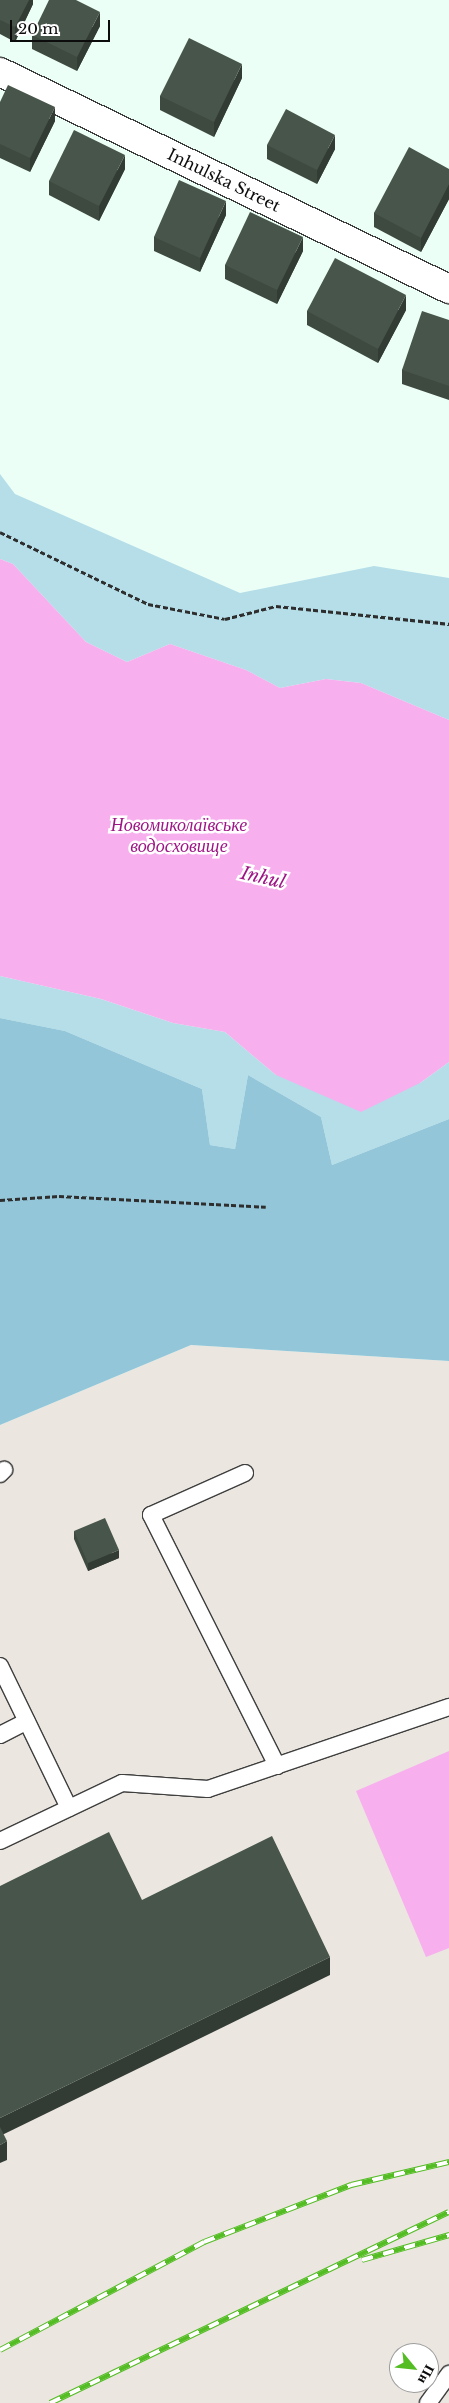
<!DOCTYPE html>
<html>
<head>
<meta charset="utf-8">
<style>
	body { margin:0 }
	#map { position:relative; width:449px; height:2403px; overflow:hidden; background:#ebfff6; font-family:"Libre Baskerville",serif }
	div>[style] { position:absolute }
	.industrial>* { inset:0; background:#ebe7e0 }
	.green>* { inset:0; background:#b5dee9 }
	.forest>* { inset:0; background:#94c6da }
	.water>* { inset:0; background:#f7afee }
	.path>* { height:3px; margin-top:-1.5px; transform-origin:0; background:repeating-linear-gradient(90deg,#2e2e2e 0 5px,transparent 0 7.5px) }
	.roads { filter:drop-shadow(1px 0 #3f3f3f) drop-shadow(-1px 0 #3f3f3f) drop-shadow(0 1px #3f3f3f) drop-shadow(0 -1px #3f3f3f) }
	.service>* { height:16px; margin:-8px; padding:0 8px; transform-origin:8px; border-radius:8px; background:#fff }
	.minor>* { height:28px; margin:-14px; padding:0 14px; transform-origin:14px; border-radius:14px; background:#fff }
	.rail>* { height:5.5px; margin-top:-2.75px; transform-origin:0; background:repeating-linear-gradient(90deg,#fff 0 11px,#53bd23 0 22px); box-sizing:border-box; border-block:1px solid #53bd23 }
	.wall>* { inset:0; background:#3e4940 }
	.shaded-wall>* { inset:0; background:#323c34 }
	.building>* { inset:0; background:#48554a }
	span { translate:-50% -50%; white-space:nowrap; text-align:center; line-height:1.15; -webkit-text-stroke:5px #fff; paint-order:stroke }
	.street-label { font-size:16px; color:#0c0c0c }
	.water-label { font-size:18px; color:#9e1586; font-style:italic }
	.north { position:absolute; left:389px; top:2343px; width:50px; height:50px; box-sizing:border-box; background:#fff; border:1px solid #9e9e9e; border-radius:50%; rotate:118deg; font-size:14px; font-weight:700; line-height:20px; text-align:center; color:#0c0c0c }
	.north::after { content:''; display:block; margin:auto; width:18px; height:22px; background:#53bd23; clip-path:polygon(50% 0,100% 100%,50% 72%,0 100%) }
	.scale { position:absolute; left:10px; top:20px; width:100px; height:22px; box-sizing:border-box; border:2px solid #0c0c0c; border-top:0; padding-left:6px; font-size:15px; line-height:18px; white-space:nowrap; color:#0c0c0c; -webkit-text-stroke:4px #fff; paint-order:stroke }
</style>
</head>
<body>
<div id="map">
	<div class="industrial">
		<i style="clip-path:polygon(evenodd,191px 1345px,449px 1361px,449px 2403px,0 2403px,0 1425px,191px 1345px,399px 2353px,429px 2353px,429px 2383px,399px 2383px,399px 2353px)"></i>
	</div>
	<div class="green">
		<i style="clip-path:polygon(0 474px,15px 494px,240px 593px,374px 566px,449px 578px,449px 720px,361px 683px,326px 679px,280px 688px,246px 670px,170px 644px,127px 662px,86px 642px,13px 564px,0 559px)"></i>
		<i style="clip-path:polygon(0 976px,101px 999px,173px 1023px,225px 1032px,276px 1075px,420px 1083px,449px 1062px,449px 1119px,332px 1165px,321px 1117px,248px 1075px,235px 1149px,210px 1145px,202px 1089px,65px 1031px,0 1018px)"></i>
	</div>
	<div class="forest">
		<i style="clip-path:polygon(0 1018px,65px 1031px,202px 1089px,210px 1145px,235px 1149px,248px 1075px,321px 1117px,332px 1165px,449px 1119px,449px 1361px,191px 1345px,0 1425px)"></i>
	</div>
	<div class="water">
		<i style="clip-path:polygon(0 559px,13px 564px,86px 642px,127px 662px,170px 644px,246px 670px,280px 688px,326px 679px,361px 683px,449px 720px,449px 1062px,420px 1083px,361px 1112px,276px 1075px,225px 1032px,173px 1023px,101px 999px,0 976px)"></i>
		<i style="clip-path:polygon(449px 1751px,449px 1948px,426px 1957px,356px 1791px)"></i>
	</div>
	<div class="path">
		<i style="left:0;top:532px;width:165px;rotate:25.9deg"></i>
		<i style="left:148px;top:604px;width:78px;rotate:11deg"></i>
		<i style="left:225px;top:619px;width:53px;rotate:-14.3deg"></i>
		<i style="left:276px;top:606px;width:174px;rotate:5.9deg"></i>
		<i style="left:0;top:1200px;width:59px;rotate:-3.9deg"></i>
		<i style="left:59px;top:1196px;width:207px;rotate:3deg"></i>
	</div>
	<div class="roads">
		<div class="service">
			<i style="left:245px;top:1473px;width:103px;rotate:155.9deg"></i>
			<i style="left:151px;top:1515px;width:281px;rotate:63.3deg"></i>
			<i style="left:0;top:1474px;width:6px;rotate:-45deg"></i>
			<i style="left:0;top:1666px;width:158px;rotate:64.1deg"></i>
			<i style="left:0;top:1735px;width:30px;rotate:-27deg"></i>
			<i style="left:0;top:1841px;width:135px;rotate:-25.4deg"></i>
			<i style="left:122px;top:1783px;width:86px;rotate:4deg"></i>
			<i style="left:208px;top:1789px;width:255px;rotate:-18.8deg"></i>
			<i style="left:428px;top:2403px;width:36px;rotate:-54deg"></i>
		</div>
		<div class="minor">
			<i style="left:0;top:72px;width:499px;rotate:25.8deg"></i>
		</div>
	</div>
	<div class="rail">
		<i style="left:362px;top:2260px;width:91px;rotate:-16deg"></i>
		<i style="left:0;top:2350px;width:231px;rotate:-27.9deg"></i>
		<i style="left:204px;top:2242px;width:158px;rotate:-21.2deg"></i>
		<i style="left:351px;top:2185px;width:101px;rotate:-13.2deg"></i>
		<i style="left:50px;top:2403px;width:442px;rotate:-25.6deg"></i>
	</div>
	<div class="wall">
		<i style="clip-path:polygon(0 0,33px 0,33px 4px,15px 42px,0 34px)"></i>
		<i style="clip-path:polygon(100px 26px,77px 71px,32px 49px,32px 35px)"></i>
		<i style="clip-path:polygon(242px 78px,214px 137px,160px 110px,160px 96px)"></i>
		<i style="clip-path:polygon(0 102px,55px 121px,30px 172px,0 158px)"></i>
		<i style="clip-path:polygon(267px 145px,335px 149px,317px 184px,267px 159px)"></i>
		<i style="clip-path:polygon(125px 169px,99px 221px,49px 195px,49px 181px)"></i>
		<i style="clip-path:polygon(449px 169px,449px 199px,421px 252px,374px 227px,374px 213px)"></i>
		<i style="clip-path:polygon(226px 215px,200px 272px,154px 251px,154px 237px)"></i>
		<i style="clip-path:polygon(303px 251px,277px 304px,225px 279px,225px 265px)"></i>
		<i style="clip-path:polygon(406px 310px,378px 363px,307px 325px,307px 311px)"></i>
		<i style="clip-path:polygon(449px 320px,449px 400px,402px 384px,402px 370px)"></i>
		<i style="clip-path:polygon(74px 1531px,119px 1558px,88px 1571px,74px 1539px)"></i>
	</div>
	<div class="shaded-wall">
		<i style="clip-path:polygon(29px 0,33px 0,33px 4px,15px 42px,15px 27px)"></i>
		<i style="clip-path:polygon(100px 12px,100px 26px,77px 71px,77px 57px)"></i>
		<i style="clip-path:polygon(242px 64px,242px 78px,214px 137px,214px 122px)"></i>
		<i style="clip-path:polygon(55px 107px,55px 121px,30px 172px,30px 158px)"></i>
		<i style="clip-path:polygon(335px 135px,335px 149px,317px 184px,317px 170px)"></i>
		<i style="clip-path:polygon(125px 155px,125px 169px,99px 221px,99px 206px)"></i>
		<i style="clip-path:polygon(449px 184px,449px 199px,421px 252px,421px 238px)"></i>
		<i style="clip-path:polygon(226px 201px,226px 215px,200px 272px,200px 258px)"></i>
		<i style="clip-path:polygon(303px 237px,303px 251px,277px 304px,277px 290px)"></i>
		<i style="clip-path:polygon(406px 295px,406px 310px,378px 363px,378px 349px)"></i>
		<i style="clip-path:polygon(119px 1550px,119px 1558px,88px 1571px,88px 1563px)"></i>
		<i style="clip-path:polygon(330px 1957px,330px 1975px,0 2136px,0 2118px)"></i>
		<i style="clip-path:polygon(7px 2141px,7px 2160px,0 2163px,0 2145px)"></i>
	</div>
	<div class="building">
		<i style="clip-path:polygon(0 0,29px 0,15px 27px,0 20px)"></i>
		<i style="clip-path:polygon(49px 0,76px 0,100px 12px,77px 57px,32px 35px)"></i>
		<i style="clip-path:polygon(189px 38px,242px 64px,214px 122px,160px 96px)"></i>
		<i style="clip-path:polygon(8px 85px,55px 107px,30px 158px,0 144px,0 102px)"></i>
		<i style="clip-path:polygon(286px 109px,335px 135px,317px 170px,267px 145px)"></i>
		<i style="clip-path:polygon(74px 130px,125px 155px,99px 206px,49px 181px)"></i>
		<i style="clip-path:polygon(409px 147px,449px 169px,449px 184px,421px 238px,374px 213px)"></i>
		<i style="clip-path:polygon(179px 180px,226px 201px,200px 258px,154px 237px)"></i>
		<i style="clip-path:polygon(250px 212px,303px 237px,277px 290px,225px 265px)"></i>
		<i style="clip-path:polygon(335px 258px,406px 295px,378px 349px,307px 311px)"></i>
		<i style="clip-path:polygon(422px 311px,449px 320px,449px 386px,402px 370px)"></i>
		<i style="clip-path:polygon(105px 1518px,119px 1550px,88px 1563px,74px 1531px)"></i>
		<i style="clip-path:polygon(109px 1832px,142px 1900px,272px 1836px,330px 1957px,0 2118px,0 1886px)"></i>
		<i style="clip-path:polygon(0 2127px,7px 2141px,0 2145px)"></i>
	</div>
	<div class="street-label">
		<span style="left:224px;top:180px;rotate:26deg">Inhulska Street</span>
	</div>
	<div class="water-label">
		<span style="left:179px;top:836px">Новомиколаївське<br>водосховище</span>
		<span style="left:263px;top:878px;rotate:13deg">Inhul</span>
	</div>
	<div class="north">Пн</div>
	<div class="scale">20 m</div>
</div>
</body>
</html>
